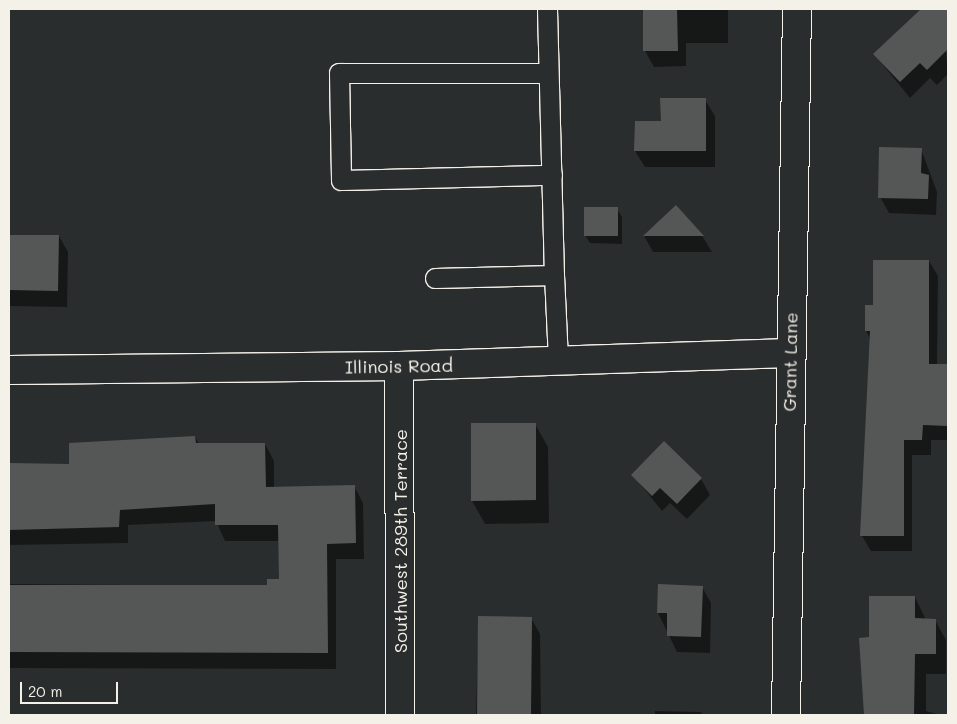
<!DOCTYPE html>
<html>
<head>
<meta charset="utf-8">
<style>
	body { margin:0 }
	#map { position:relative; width:957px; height:724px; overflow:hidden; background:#2a2d2e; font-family:Mali,sans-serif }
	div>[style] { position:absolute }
	.shadow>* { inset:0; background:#0007 }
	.building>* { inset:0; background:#555756 }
	.roads { filter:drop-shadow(1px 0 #f4f1e8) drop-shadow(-1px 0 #f4f1e8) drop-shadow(0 1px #f4f1e8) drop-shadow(0 -1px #f4f1e8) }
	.lane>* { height:19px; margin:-9.5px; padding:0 9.5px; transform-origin:9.5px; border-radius:9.5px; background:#2a2d2e }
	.street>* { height:28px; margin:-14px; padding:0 14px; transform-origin:14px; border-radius:14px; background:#2a2d2e }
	span { translate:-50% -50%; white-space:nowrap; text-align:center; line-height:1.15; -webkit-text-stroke:4px #2a2d2e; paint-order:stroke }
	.street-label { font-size:18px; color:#f4f1e8 }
	.frame { position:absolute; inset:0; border:10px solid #f4f1e8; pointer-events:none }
	.scale { position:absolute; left:20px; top:682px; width:98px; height:22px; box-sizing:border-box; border:2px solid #f4f1e8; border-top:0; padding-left:6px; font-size:15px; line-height:18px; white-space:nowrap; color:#f4f1e8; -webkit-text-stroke:4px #2a2d2e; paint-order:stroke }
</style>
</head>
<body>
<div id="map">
	<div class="shadow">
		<i style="clip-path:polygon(644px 9px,728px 9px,728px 43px,686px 43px,686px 66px,654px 67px,645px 51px)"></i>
		<i style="clip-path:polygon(913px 18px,946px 52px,948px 74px,937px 85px,930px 78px,910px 98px,875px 55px)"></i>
		<i style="clip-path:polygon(705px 100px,715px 116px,715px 167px,645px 167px,635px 151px)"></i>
		<i style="clip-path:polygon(921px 149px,937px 192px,936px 215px,889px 213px,880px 197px)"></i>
		<i style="clip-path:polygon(676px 207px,703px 237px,712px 252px,653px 252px,644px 236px)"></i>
		<i style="clip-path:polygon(617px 209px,622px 217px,622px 244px,590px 243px,585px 235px)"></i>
		<i style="clip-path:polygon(9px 236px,59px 236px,68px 252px,67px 307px,9px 306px)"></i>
		<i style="clip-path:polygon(929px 261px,938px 276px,937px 365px,948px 365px,948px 440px,931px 440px,931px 455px,912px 455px,912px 551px,871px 551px,862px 536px,871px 340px,866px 331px,874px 307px)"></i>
		<i style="clip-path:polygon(535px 424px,548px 447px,549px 523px,485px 524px,472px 501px)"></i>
		<i style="clip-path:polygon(195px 437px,199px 444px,265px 444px,274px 461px,274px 488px,354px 486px,363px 503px,364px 559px,336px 559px,336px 669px,9px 668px,9px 584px,269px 586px,280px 580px,280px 541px,225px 541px,216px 521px,128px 525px,128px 543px,9px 545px,9px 464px,70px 465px)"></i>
		<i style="clip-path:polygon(633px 475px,701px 479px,710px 495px,687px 519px,670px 503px,662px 511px)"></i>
		<i style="clip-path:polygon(702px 587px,711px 603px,710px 653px,677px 652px,658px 613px)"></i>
		<i style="clip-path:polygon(915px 597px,926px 620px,935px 620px,946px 640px,946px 674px,926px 674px,926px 711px,940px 715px,866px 715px,860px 639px,870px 638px)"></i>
		<i style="clip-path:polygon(479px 617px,531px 618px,540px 634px,541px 715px,476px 715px)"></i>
		<i style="clip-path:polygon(655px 711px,701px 712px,703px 715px,655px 715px)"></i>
	</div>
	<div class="building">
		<i style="clip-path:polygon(643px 9px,677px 9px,678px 51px,643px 51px)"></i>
		<i style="clip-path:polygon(921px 9px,948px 9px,948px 49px,927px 70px,920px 63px,900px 82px,873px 54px)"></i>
		<i style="clip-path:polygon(660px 98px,706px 98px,706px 151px,634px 151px,635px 121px,661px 121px)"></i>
		<i style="clip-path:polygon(879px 147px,922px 148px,921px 173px,929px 175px,928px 199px,878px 198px)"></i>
		<i style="clip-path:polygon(676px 205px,704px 236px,643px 236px)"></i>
		<i style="clip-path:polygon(584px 207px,618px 207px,618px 236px,584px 236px)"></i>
		<i style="clip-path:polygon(9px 235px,59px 235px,58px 291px,9px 290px)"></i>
		<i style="clip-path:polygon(873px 260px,929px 260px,929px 364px,948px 364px,948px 426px,923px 425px,922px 440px,904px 440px,904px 536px,860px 536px,870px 331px,865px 331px,865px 305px,873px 305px)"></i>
		<i style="clip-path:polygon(471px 423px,536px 423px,536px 500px,471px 501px)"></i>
		<i style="clip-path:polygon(195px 436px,196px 443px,265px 443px,266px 487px,355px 485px,356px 543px,327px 544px,328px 653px,9px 652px,9px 585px,267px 585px,267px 579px,279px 579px,278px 525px,215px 525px,215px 504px,120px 510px,119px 527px,9px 530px,9px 463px,69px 464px,69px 443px)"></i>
		<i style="clip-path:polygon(664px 441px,702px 478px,677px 504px,660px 488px,652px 496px,631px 475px)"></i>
		<i style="clip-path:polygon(658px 584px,703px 586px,701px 637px,667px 636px,667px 613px,657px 613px)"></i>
		<i style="clip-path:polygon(869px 596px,915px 596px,915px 618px,936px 619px,936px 654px,915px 654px,914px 715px,864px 715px,859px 638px,869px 637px)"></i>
		<i style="clip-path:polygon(478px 616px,532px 617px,531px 715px,477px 715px)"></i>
	</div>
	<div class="roads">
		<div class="lane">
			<i style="left:547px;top:9px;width:266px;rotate:88.5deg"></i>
			<i style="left:548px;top:73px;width:209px;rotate:180deg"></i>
			<i style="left:339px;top:73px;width:107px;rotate:88.9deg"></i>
			<i style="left:341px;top:180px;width:211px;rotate:-1.4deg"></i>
			<i style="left:435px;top:278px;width:119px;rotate:-1.4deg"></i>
			<i style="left:554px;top:275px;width:86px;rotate:87.3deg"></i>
		</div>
		<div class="street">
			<i style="left:399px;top:366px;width:349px;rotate:89.8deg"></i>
			<i style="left:9px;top:370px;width:390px;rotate:-0.6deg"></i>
			<i style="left:399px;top:366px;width:391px;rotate:-1.9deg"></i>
			<i style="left:786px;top:715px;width:706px;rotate:-89.11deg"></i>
		</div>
	</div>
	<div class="street-label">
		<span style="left:790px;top:362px;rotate:-89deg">Grant Lane</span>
		<span style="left:399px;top:366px;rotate:-1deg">Illinois Road</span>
		<span style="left:400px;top:541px;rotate:-90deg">Southwest 289th Terrace</span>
	</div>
	<div class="frame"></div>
	<div class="scale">20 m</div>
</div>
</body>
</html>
